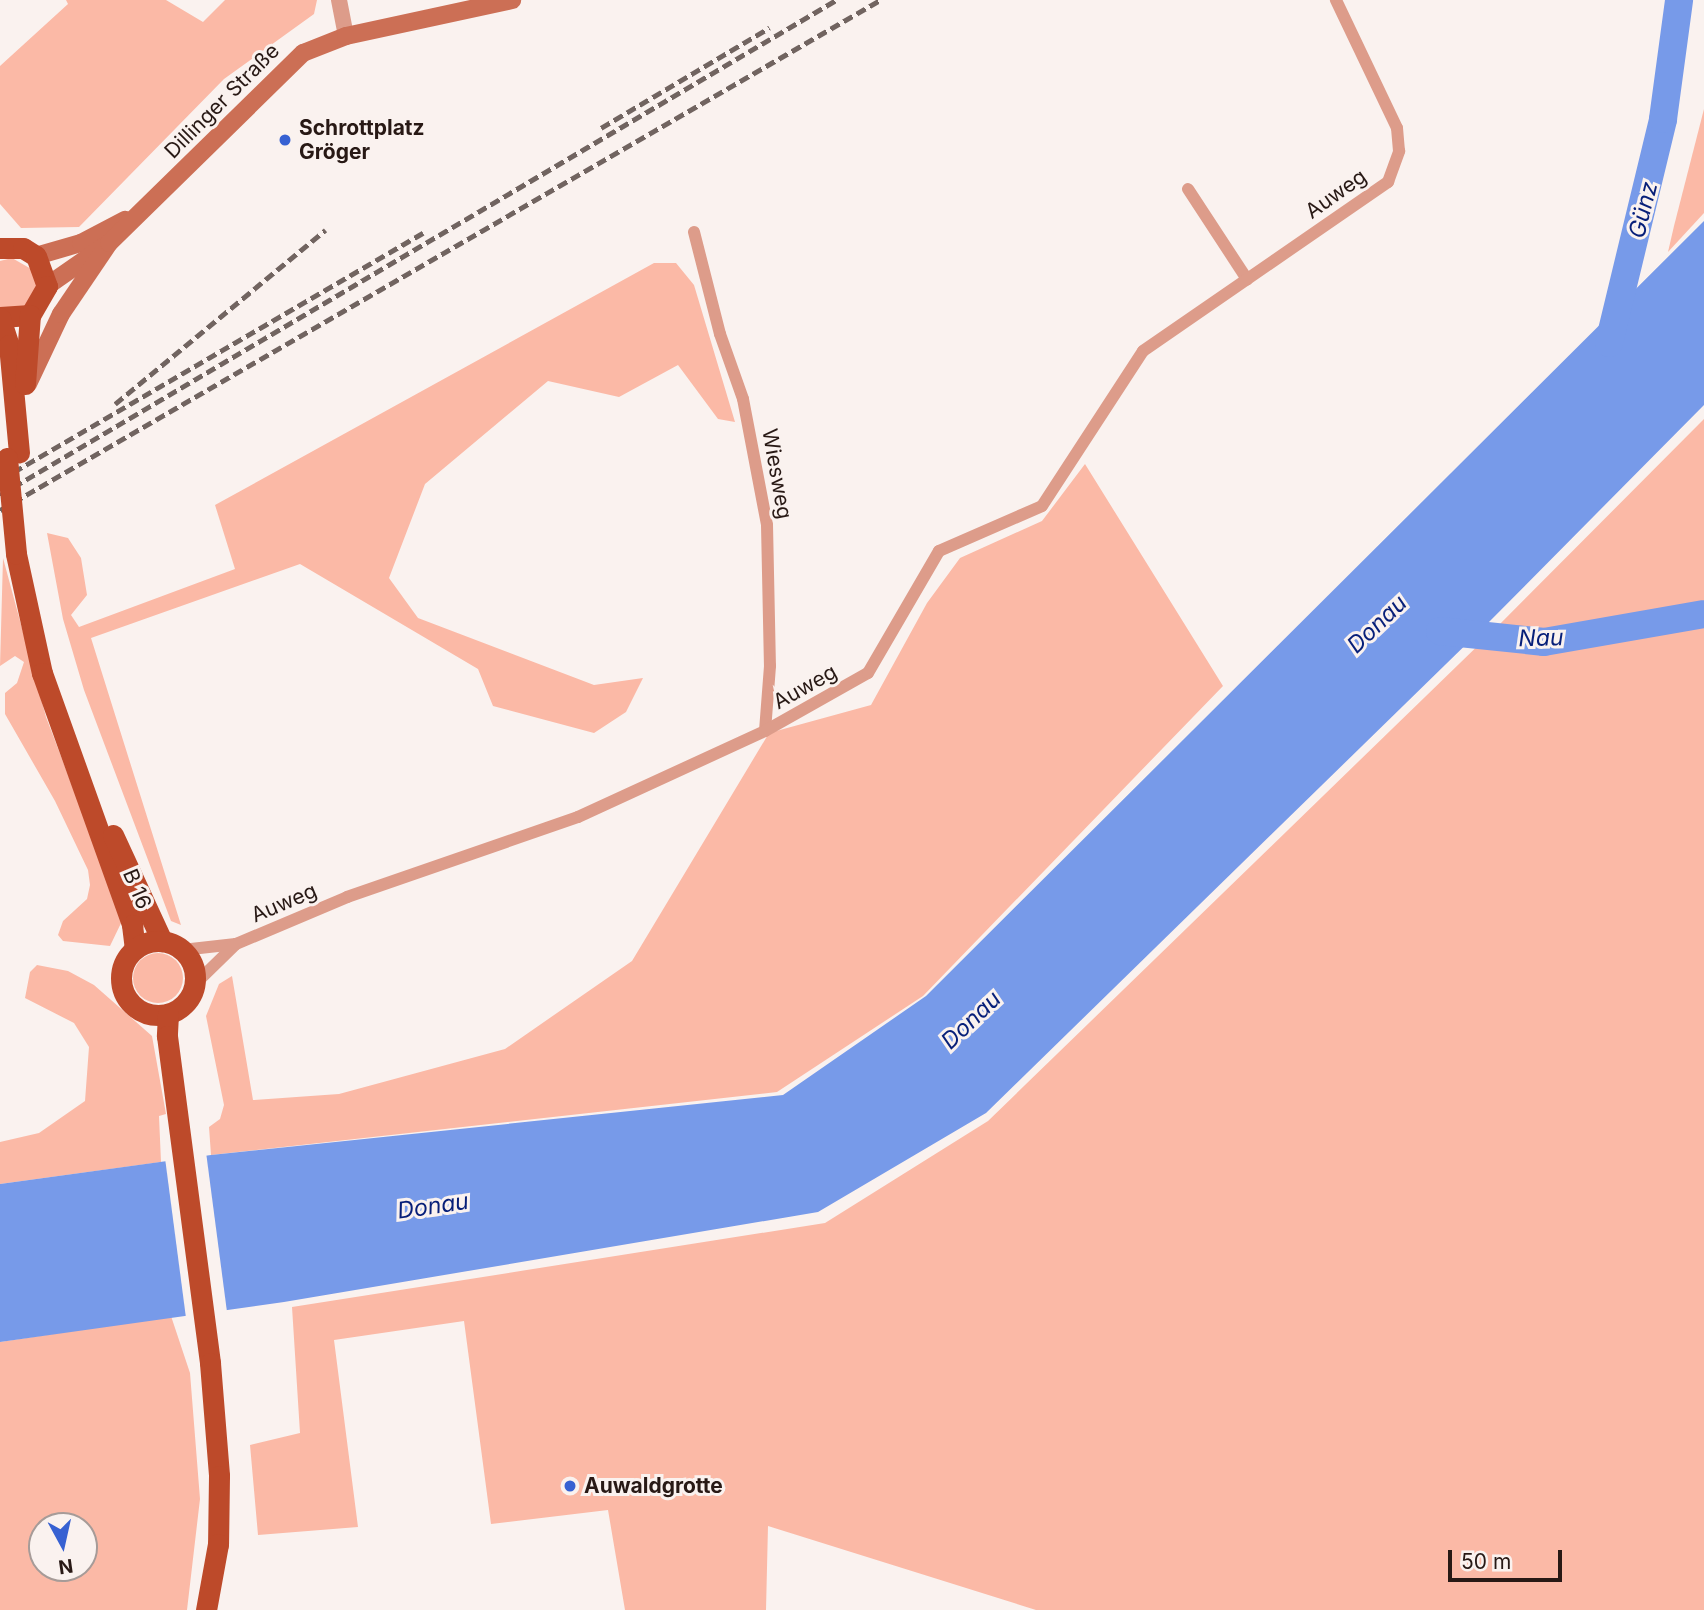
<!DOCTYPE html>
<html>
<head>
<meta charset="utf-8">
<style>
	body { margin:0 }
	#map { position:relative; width:1704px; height:1610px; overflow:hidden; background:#faf2ef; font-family:Inter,sans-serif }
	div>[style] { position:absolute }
	.green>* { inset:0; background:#fbb9a6 }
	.round { border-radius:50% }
	.water>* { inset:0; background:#779ae9 }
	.pier>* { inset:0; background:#faf2ef }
	.river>* { height:28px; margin:-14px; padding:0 14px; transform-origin:14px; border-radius:14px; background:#779ae9 }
	.minor>* { height:12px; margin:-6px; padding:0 6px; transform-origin:6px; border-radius:6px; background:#dd9c8a }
	.tertiary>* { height:16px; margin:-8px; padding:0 8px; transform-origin:8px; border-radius:8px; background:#dd9c8a }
	.secondary>* { height:18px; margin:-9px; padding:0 9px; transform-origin:9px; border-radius:9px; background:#cc6f55 }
	.primary>* { height:21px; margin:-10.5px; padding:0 10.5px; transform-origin:10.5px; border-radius:10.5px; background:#bd4a2a }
	.primary>.ring { margin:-10.5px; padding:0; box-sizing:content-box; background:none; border:21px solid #bd4a2a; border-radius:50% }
	.rail>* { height:4.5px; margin-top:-2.25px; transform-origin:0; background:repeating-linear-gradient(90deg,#716460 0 10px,transparent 0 15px) }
	.primary-bridge>* { height:21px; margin:-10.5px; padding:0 10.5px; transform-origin:10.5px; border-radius:10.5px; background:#bd4a2a }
	.dots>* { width:19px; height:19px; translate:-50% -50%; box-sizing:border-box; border:4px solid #faf2ef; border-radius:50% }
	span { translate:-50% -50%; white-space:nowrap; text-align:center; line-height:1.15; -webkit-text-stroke:6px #faf2ef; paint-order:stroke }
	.street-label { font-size:21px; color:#281915 }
	.poi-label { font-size:21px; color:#281915; font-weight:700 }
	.left { translate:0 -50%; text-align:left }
	.water-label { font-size:23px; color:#071f79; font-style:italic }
	.north { position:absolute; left:28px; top:1512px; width:70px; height:70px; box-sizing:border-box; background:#faf2ef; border:2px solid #a69b98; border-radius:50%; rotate:172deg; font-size:19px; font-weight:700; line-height:28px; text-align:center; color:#281915 }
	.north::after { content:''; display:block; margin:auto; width:24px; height:32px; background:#3761d2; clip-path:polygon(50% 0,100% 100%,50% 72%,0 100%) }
	.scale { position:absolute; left:1448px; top:1550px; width:114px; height:32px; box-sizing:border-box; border:4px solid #281915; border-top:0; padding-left:9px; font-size:21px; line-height:24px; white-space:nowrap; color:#281915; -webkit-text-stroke:5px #faf2ef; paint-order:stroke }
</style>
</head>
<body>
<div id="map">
	<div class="green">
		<i style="clip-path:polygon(66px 0,166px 0,203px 22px,225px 0,317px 0,314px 14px,224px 79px,79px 227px,21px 228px,0 204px,0 66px,68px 4px)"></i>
		<i style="clip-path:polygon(1704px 109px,1704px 213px,1668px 252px,1674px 226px)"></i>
		<i style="clip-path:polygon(12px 258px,33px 270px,37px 285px,25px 306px,0 308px,0 261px)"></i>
		<i style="clip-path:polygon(654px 263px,676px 263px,694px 285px,735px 422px,718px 419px,678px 365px,619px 397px,548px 381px,425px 484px,389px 578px,418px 618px,594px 685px,643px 678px,626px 712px,594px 733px,493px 706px,478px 669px,300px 564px,91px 638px,181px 925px,171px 921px,84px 690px,63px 619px,47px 533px,68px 538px,81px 558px,87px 595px,71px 615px,79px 627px,235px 569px,215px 505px)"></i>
		<i style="clip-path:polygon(1704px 419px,1704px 1610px,1036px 1610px,768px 1526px,766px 1610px,625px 1610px,608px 1510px,491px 1524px,464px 1321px,334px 1340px,358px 1527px,258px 1535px,250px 1445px,300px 1433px,292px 1307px,825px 1223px,988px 1121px,1493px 631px)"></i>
		<i style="clip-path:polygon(1085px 464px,1223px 686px,923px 996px,777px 1092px,211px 1155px,209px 1127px,220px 1119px,224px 1105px,206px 1016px,219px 984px,232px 976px,253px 1100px,339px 1094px,505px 1049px,632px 961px,769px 733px,871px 705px,927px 603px,960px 558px,1042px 521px)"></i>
		<i style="clip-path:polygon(3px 558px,46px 717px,123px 919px,110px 946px,63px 941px,58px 935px,63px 921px,87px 899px,90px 885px,88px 870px,55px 801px,5px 714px,5px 693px,17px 683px,24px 662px,15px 656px,0 666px)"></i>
		<i class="round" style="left:133px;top:953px;width:50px;height:50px"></i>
		<i style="clip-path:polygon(37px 965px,68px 971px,94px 985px,152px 1036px,166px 1114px,159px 1116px,161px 1162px,0 1184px,0 1142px,39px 1133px,85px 1101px,89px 1047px,74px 1023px,25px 998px,30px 972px)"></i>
		<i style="clip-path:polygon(evenodd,171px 1316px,190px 1373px,200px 1499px,187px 1610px,0 1610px,0 1342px,171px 1316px,42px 1526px,84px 1526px,84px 1568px,42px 1568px,42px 1526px)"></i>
	</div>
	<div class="water">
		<i style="clip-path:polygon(1704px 221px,1704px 405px,1487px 624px,986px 1113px,818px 1212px,284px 1302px,0 1342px,0 1184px,211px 1155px,783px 1095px,926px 996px)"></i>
	</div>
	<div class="pier">
		<i style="clip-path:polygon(206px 1152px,227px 1312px,186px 1318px,165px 1158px)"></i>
	</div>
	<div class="river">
		<i style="left:1609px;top:343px;width:230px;rotate:-76.4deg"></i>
		<i style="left:1663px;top:119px;width:120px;rotate:-82.3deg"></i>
		<i style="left:1440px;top:631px;width:105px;rotate:6deg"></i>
		<i style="left:1544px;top:642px;width:162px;rotate:-9.9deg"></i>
	</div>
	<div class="minor">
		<i style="left:1188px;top:189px;width:108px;rotate:56.8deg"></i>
		<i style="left:694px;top:232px;width:105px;rotate:75.7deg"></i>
		<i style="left:720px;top:334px;width:69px;rotate:70.5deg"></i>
		<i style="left:743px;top:399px;width:128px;rotate:79.2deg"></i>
		<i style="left:767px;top:525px;width:141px;rotate:88.8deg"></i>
		<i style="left:770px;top:666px;width:65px;rotate:94.4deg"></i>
		<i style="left:182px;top:950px;width:54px;rotate:-6.3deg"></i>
		<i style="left:236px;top:944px;width:121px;rotate:-22.9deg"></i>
		<i style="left:347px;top:897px;width:244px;rotate:-19.1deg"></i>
		<i style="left:578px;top:817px;width:206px;rotate:-24.7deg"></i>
		<i style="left:765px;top:731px;width:118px;rotate:-29.4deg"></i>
		<i style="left:868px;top:673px;width:141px;rotate:-59.8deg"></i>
		<i style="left:939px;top:551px;width:112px;rotate:-23.6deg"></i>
		<i style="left:1042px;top:506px;width:185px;rotate:-56.9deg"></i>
		<i style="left:1143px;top:351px;width:298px;rotate:-34.6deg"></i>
		<i style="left:1388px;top:182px;width:33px;rotate:-70deg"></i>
		<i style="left:1399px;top:151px;width:23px;rotate:-95deg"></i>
		<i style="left:1397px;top:128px;width:142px;rotate:-115.5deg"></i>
		<i style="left:194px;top:985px;width:59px;rotate:-44.3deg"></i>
	</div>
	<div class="tertiary">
		<i style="left:339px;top:0;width:37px;rotate:79deg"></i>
	</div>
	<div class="secondary">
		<i style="left:36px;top:256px;width:47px;rotate:-16.1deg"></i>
		<i style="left:81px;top:243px;width:50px;rotate:-27.6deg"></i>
		<i style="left:47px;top:286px;width:68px;rotate:-34.9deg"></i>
		<i style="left:28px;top:384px;width:77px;rotate:-64.8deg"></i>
		<i style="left:61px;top:314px;width:86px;rotate:-55.9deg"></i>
		<i style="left:109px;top:243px;width:272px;rotate:-44.4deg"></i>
		<i style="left:303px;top:53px;width:46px;rotate:-21.6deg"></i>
		<i style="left:346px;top:36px;width:170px;rotate:-12.2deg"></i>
	</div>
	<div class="primary">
		<i style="left:0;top:248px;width:23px"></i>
		<i style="left:23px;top:248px;width:15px;rotate:32deg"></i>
		<i style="left:36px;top:256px;width:32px;rotate:70deg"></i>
		<i style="left:47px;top:286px;width:34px;rotate:120deg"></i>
		<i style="left:30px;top:315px;width:30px;rotate:176deg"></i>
		<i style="left:0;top:318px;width:28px;rotate:72deg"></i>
		<i style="left:9px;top:345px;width:108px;rotate:84.7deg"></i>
		<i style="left:25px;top:384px;width:69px;rotate:-85.9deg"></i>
		<i style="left:16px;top:554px;width:122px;rotate:77.7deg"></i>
		<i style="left:42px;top:673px;width:268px;rotate:70.3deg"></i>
		<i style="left:132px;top:925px;width:24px;rotate:83deg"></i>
		<i style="left:113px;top:835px;width:117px;rotate:65.2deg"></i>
		<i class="ring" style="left:121px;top:941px;width:53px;height:53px"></i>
		<i style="left:168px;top:1014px;width:22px;rotate:93deg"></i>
		<i style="left:167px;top:1036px;width:330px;rotate:82.5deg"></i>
		<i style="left:210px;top:1363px;width:113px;rotate:85.4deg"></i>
		<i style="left:219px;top:1476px;width:68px;rotate:90.8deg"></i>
		<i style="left:218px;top:1544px;width:67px;rotate:100.3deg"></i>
	</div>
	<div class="rail">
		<i style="left:601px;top:128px;width:196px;rotate:-30.8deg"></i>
		<i style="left:115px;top:404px;width:273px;rotate:-39.6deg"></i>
		<i style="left:0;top:480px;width:490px;rotate:-30.3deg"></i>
		<i style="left:0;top:495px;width:972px;rotate:-30.63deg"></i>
		<i style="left:0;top:510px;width:1017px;rotate:-30.09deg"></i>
	</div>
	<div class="primary-bridge">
		<i style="left:7px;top:458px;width:96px;rotate:84.6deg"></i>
	</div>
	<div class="dots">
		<i style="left:285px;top:140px;background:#3761d2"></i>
		<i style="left:570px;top:1486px;background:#3761d2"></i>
	</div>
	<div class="street-label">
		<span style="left:222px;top:101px;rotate:-45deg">Dillinger Straße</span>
		<span style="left:1336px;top:194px;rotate:-35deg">Auweg</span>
		<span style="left:777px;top:474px;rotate:80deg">Wiesweg</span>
		<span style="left:805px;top:687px;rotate:-29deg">Auweg</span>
		<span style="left:137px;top:889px;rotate:67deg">B 16</span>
		<span style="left:284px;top:903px;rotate:-23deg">Auweg</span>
	</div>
	<div class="poi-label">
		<span class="left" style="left:299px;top:140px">Schrottplatz<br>Gröger</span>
		<span class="left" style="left:584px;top:1486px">Auwaldgrotte</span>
	</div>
	<div class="water-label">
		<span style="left:1643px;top:210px;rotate:-76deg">Günz</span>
		<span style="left:1377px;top:624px;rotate:-44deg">Donau</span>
		<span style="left:1541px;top:638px;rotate:-1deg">Nau</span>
		<span style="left:971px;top:1020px;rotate:-44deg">Donau</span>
		<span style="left:433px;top:1206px;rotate:-8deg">Donau</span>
	</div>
	<div class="north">N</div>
	<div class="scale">50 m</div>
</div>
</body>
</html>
